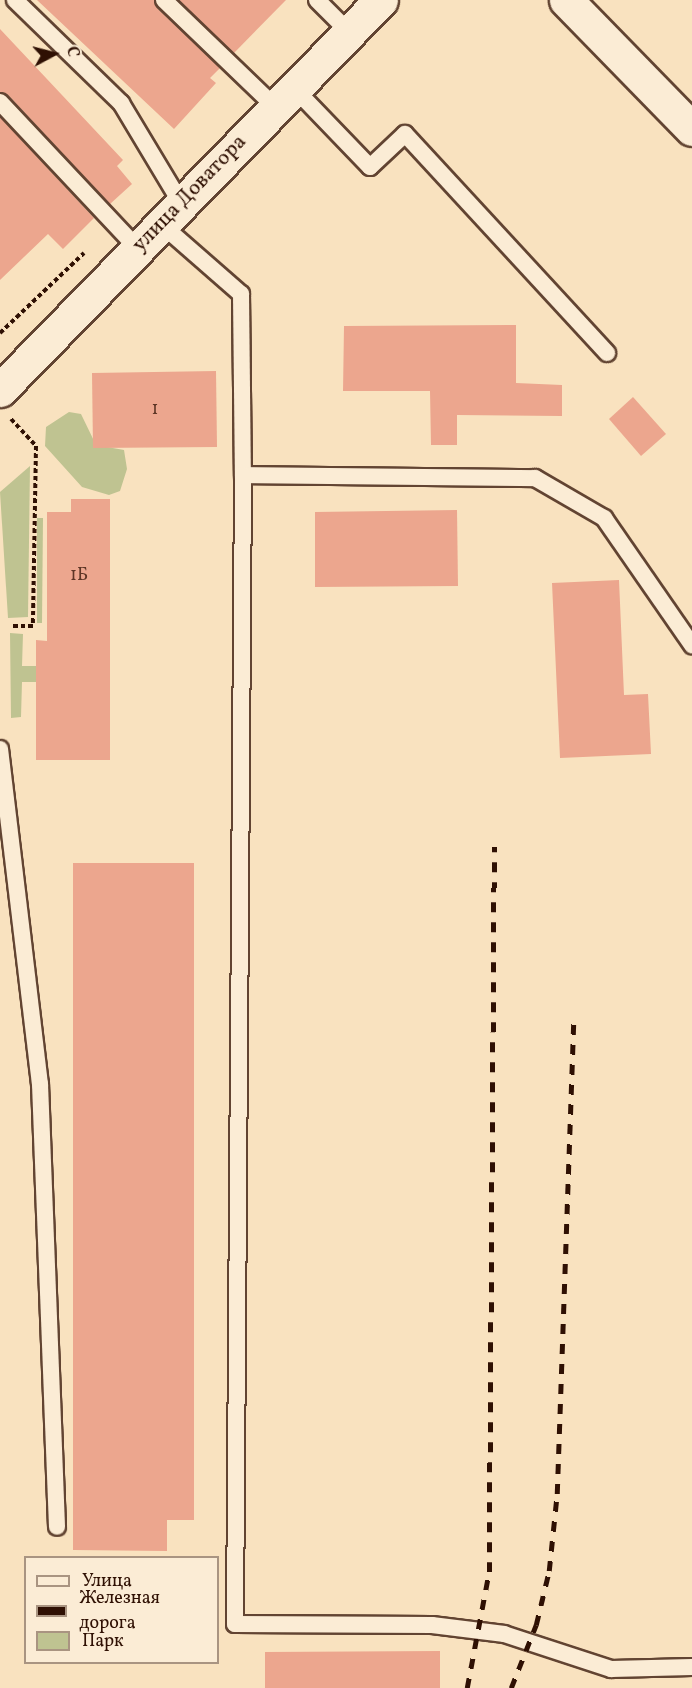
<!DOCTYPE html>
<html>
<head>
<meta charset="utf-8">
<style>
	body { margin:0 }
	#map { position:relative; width:692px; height:1688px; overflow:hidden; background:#f9e2bf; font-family:Vollkorn,serif }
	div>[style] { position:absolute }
	.green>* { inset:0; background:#bfc391 }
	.building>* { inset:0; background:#eca68e }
	.path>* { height:4px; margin-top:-2px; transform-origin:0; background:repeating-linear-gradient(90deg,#2f1003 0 4.5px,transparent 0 7.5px) }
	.roads { filter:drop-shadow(2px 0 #624432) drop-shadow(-2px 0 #624432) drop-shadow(0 2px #624432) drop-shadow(0 -2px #624432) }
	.service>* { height:16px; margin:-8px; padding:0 8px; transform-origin:8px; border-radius:8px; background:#fbecd5 }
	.minor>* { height:33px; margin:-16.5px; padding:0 16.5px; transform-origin:16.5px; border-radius:16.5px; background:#fbecd5 }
	.rail>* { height:4.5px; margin-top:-2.25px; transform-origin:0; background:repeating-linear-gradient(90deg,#2f1003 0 10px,transparent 0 20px) }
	span { translate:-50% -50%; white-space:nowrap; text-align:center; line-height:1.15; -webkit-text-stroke:6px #fbecd5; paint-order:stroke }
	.number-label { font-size:18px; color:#5e3626 }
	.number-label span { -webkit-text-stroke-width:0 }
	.street-label { font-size:21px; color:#2f1003 }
	.legend { position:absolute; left:24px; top:1556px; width:195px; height:108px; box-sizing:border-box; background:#fbecd5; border:2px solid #a99481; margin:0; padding:8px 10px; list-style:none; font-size:18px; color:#2f1003 }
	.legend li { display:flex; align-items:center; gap:12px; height:30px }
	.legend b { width:30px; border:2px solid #a99481 }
	.north { position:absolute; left:24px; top:24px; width:60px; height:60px; -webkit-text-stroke:4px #fbecd5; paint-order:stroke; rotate:83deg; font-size:16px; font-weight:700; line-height:24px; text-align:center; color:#2f1003 }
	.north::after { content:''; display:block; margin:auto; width:21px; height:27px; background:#2f1003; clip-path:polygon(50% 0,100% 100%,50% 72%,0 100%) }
</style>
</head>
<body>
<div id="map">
	<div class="green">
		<i style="clip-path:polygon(69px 412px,81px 414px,96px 445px,124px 450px,127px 469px,120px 491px,109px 495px,82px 487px,45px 446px,46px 427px)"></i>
		<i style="clip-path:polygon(30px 466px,28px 617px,8px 618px,0 492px)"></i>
		<i style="clip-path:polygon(37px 518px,43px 518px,42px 623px,37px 623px)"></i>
		<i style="clip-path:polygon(10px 633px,23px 634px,22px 666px,39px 666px,39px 682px,22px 682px,21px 717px,11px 718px)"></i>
	</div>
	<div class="building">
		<i style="clip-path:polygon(37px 0,154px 0,157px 8px,220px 68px,210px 78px,216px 83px,174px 129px)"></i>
		<i style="clip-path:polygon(179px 0,286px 0,234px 53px)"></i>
		<i style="clip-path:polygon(0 29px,123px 160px,117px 166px,132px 184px,110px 204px,8px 95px,0 92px)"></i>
		<i style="clip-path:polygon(0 117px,94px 218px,63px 249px,48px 234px,0 280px)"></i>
		<i style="clip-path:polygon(516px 325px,516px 383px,562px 385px,562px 416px,457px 415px,457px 445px,431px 445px,430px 391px,343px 391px,344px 326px)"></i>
		<i style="clip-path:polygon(216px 371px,217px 447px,93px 448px,92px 373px)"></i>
		<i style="clip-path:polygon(633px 397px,666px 434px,641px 456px,609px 419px)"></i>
		<i style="clip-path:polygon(71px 499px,110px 499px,110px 760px,36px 760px,36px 640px,47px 641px,47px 512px,71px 512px)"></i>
		<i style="clip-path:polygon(457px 510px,458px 586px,315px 587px,315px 512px)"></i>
		<i style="clip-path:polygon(619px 580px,624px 695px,648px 694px,651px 754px,560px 758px,552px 583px)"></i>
		<i style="clip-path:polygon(73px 863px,194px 863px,194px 1520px,167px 1520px,167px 1551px,73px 1550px)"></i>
		<i style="clip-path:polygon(440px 1651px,440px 1688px,265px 1688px,265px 1652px)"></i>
	</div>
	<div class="path">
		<i style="left:0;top:333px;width:116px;rotate:-43.6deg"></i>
		<i style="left:11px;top:419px;width:37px;rotate:47deg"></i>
		<i style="left:36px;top:446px;width:180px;rotate:91deg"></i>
		<i style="left:33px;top:626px;width:20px;rotate:180deg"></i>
	</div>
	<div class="roads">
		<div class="service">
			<i style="left:15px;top:0;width:148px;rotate:44.2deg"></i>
			<i style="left:121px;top:103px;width:117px;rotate:59deg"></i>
			<i style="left:164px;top:0;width:154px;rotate:43.9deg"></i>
			<i style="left:317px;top:0;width:44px;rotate:45deg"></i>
			<i style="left:293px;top:87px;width:111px;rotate:46.1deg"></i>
			<i style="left:370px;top:167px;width:48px;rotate:-43.3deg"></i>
			<i style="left:405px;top:134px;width:298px;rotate:47.3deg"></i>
			<i style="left:0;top:102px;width:200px;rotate:46.8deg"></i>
			<i style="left:161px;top:224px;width:106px;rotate:41.2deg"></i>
			<i style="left:241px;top:294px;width:181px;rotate:89.4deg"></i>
			<i style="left:243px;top:475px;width:292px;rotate:0.6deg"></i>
			<i style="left:535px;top:478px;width:80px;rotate:30.1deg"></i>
			<i style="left:604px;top:518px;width:155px;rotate:55.3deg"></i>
			<i style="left:243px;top:475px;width:1149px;rotate:90.4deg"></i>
			<i style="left:235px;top:1624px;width:197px;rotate:0.3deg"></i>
			<i style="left:432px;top:1625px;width:73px;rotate:7.1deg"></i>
			<i style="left:504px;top:1634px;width:113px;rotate:18.1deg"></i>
			<i style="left:611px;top:1669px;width:81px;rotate:-1.4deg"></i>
			<i style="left:0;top:749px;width:337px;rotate:83.2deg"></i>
			<i style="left:40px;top:1084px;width:443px;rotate:87.8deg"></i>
		</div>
		<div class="minor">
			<i style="left:566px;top:0;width:180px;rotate:45.7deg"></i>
			<i style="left:0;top:390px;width:545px;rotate:-45.67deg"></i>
		</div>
	</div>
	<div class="rail">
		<i style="left:467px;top:1688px;width:118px;rotate:-79.3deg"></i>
		<i style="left:489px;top:1572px;width:725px;rotate:-89.6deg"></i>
		<i style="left:511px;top:1688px;width:68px;rotate:-68.4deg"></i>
		<i style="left:536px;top:1625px;width:56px;rotate:-76.5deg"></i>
		<i style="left:549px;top:1571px;width:77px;rotate:-84.1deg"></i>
		<i style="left:557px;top:1494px;width:475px;rotate:-88deg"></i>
	</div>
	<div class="number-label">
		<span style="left:155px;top:410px">1</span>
		<span style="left:79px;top:576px">1Б</span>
	</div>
	<div class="street-label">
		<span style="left:190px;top:194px;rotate:-46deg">улица Доватора</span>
	</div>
	<ul class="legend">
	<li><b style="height:8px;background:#fbecd5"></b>Улица</li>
	<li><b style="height:8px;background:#2f1003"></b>Железная дорога</li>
	<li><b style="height:16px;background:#bfc391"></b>Парк</li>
	</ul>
	<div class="north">С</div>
</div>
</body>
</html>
